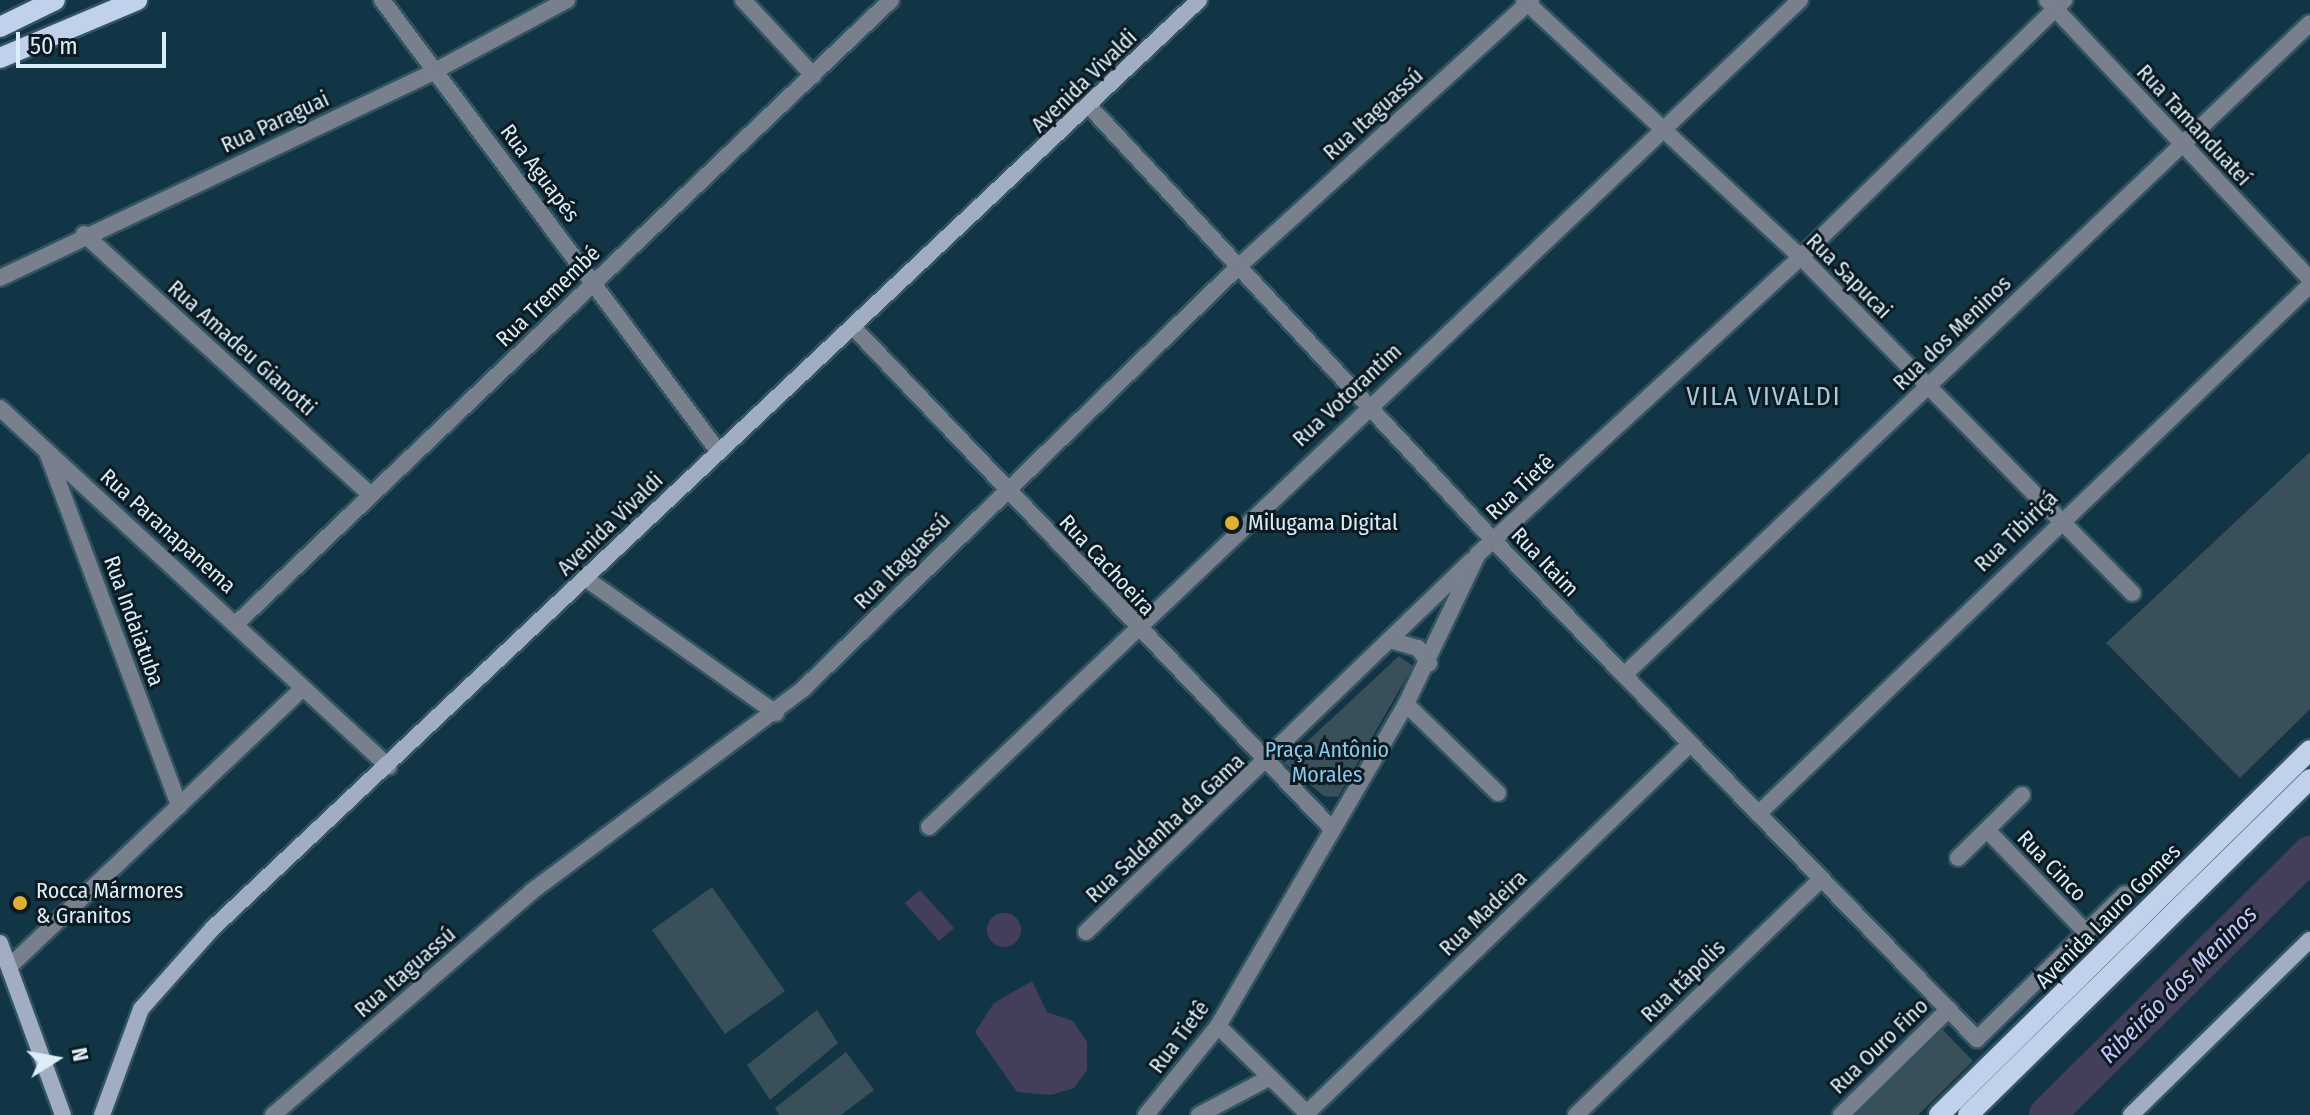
<!DOCTYPE html>
<html>
<head>
<meta charset="utf-8">
<style>
	body { margin:0 }
	#map { position:relative; width:2310px; height:1115px; overflow:hidden; background:#123545; font-family:"Fira Sans Condensed",sans-serif }
	div>[style] { position:absolute }
	.green>* { inset:0; background:#394f5a }
	.water>* { inset:0; background:#433f5b }
	.round { border-radius:50% }
	.river>* { height:36px; margin:-18px; padding:0 18px; transform-origin:18px; border-radius:18px; background:#433f5b }
	.roads { filter:drop-shadow(2px 0 #325362) drop-shadow(-2px 0 #325362) drop-shadow(0 2px #325362) drop-shadow(0 -2px #325362) }
	.street>* { height:16px; margin:-8px; padding:0 8px; transform-origin:8px; border-radius:8px; background:#79808d }
	.secondary>* { height:16px; margin:-8px; padding:0 8px; transform-origin:8px; border-radius:8px; background:#a1aec2 }
	.primary>* { height:20px; margin:-10px; padding:0 10px; transform-origin:10px; border-radius:10px; background:#c1d0eb }
	.dots>* { width:22px; height:22px; translate:-50% -50%; box-sizing:border-box; border:4px solid #0c1a22; border-radius:50% }
	span { translate:-50% -50%; white-space:nowrap; text-align:center; line-height:1.15; -webkit-text-stroke:6px #0c1a22; paint-order:stroke }
	.street-label { font-size:22px; color:#dbeef8 }
	.poi-label { font-size:22px; color:#dbeef8 }
	.left { translate:0 -50%; text-align:left }
	.park-label { font-size:22px; color:#8cc9e9 }
	.water-label { font-size:24px; color:#cac4fb; font-style:italic }
	.quarter-label { font-size:26px; color:#a4c9dd; letter-spacing:2px }
	.north { position:absolute; left:16px; top:1019px; width:80px; height:80px; -webkit-text-stroke:6px #0c1a22; paint-order:stroke; rotate:79deg; font-size:22px; font-weight:700; line-height:32px; text-align:center; color:#dbeef8 }
	.north::after { content:''; display:block; margin:auto; width:28px; height:36px; background:#dbeef8; clip-path:polygon(50% 0,100% 100%,50% 72%,0 100%) }
	.scale { position:absolute; left:16px; top:32px; width:150px; height:36px; box-sizing:border-box; border:4px solid #dbeef8; border-top:0; padding-left:10px; font-size:24px; line-height:28px; white-space:nowrap; color:#dbeef8; -webkit-text-stroke:6px #0c1a22; paint-order:stroke }
</style>
</head>
<body>
<div id="map">
	<div class="green">
		<i style="clip-path:polygon(2310px 452px,2310px 709px,2240px 778px,2106px 643px)"></i>
		<i style="clip-path:polygon(1399px 656px,1413px 666px,1338px 797px,1324px 796px,1284px 763px)"></i>
		<i style="clip-path:polygon(712px 887px,785px 991px,725px 1034px,652px 930px)"></i>
		<i style="clip-path:polygon(817px 1010px,838px 1043px,770px 1100px,747px 1065px)"></i>
		<i style="clip-path:polygon(1942px 1029px,1973px 1061px,1918px 1115px,1854px 1115px)"></i>
		<i style="clip-path:polygon(846px 1052px,874px 1090px,841px 1115px,779px 1115px,775px 1108px)"></i>
	</div>
	<div class="water">
		<i style="clip-path:polygon(920px 890px,954px 928px,939px 941px,905px 903px)"></i>
		<i class="round" style="left:987px;top:913px;width:34px;height:34px"></i>
		<i style="clip-path:polygon(1032px 981px,1047px 1012px,1073px 1021px,1087px 1042px,1087px 1070px,1074px 1088px,1051px 1095px,1017px 1092px,975px 1032px,994px 1003px)"></i>
	</div>
	<div class="river">
		<i style="left:2047px;top:1115px;width:371px;rotate:-44.8deg"></i>
	</div>
	<div class="roads">
		<div class="street">
			<i style="left:382px;top:0;width:562px;rotate:53.31deg"></i>
			<i style="left:743px;top:0;width:103px;rotate:47deg"></i>
			<i style="left:1524px;top:0;width:378px;rotate:42.9deg"></i>
			<i style="left:1801px;top:257px;width:472px;rotate:45.4deg"></i>
			<i style="left:2047px;top:0;width:383px;rotate:46.7deg"></i>
			<i style="left:1090px;top:107px;width:593px;rotate:47.05deg"></i>
			<i style="left:1494px;top:541px;width:694px;rotate:45.88deg"></i>
			<i style="left:1977px;top:1039px;width:207px;rotate:-44.4deg"></i>
			<i style="left:84px;top:234px;width:388px;rotate:42.3deg"></i>
			<i style="left:0;top:278px;width:482px;rotate:-25.4deg"></i>
			<i style="left:435px;top:71px;width:150px;rotate:-28.3deg"></i>
			<i style="left:853px;top:327px;width:694px;rotate:46.34deg"></i>
			<i style="left:0;top:408px;width:529px;rotate:42.7deg"></i>
			<i style="left:48px;top:455px;width:375px;rotate:69.5deg"></i>
			<i style="left:585px;top:578px;width:234px;rotate:35.3deg"></i>
			<i style="left:237px;top:623px;width:903px;rotate:-43.61deg"></i>
			<i style="left:1393px;top:641px;width:26px;rotate:16deg"></i>
			<i style="left:1418px;top:648px;width:19px;rotate:54deg"></i>
			<i style="left:1624px;top:675px;width:946px;rotate:-43.54deg"></i>
			<i style="left:1406px;top:704px;width:128px;rotate:44.1deg"></i>
			<i style="left:1758px;top:814px;width:765px;rotate:-43.78deg"></i>
			<i style="left:929px;top:827px;width:1201px;rotate:-43.52deg"></i>
			<i style="left:1987px;top:830px;width:142px;rotate:45.9deg"></i>
			<i style="left:1958px;top:858px;width:90px;rotate:-44.5deg"></i>
			<i style="left:1086px;top:932px;width:535px;rotate:-43.94deg"></i>
			<i style="left:9px;top:967px;width:405px;rotate:-43.5deg"></i>
			<i style="left:1218px;top:1026px;width:127px;rotate:44.4deg"></i>
			<i style="left:1307px;top:1113px;width:530px;rotate:-43.93deg"></i>
			<i style="left:273px;top:1115px;width:341px;rotate:-40.8deg"></i>
			<i style="left:531px;top:892px;width:339px;rotate:-36.7deg"></i>
			<i style="left:803px;top:689px;width:606px;rotate:-44.13deg"></i>
			<i style="left:1238px;top:267px;width:396px;rotate:-42.3deg"></i>
			<i style="left:1146px;top:1115px;width:114px;rotate:-51deg"></i>
			<i style="left:1218px;top:1026px;width:373px;rotate:-59.7deg"></i>
			<i style="left:1406px;top:704px;width:166px;rotate:-64.4deg"></i>
			<i style="left:1478px;top:554px;width:439px;rotate:-42.6deg"></i>
			<i style="left:1801px;top:257px;width:368px;rotate:-44.3deg"></i>
			<i style="left:1199px;top:1115px;width:79px;rotate:-27.9deg"></i>
			<i style="left:1576px;top:1115px;width:340px;rotate:-43.9deg"></i>
			<i style="left:1841px;top:1115px;width:151px;rotate:-44.5deg"></i>
		</div>
		<div class="secondary">
			<i style="left:0;top:943px;width:183px;rotate:69.9deg"></i>
			<i style="left:102px;top:1115px;width:113px;rotate:-69.8deg"></i>
			<i style="left:141px;top:1009px;width:108px;rotate:-48.4deg"></i>
			<i style="left:213px;top:928px;width:1354px;rotate:-43.26deg"></i>
			<i style="left:2131px;top:1115px;width:250px;rotate:-44.4deg"></i>
		</div>
		<div class="primary">
			<i style="left:0;top:27px;width:61px;rotate:-26.1deg"></i>
			<i style="left:0;top:58px;width:149px;rotate:-22.9deg"></i>
			<i style="left:1939px;top:1115px;width:520px;rotate:-44.53deg"></i>
			<i style="left:1968px;top:1115px;width:479px;rotate:-44.5deg"></i>
		</div>
	</div>
	<div class="dots">
		<i style="left:1232px;top:523px;background:#e0b034"></i>
		<i style="left:20px;top:903px;background:#e0b034"></i>
	</div>
	<div class="street-label">
		<span style="left:1084px;top:81px;rotate:-44deg">Avenida Vivaldi</span>
		<span style="left:1373px;top:114px;rotate:-42deg">Rua Itaguassú</span>
		<span style="left:275px;top:122px;rotate:-25deg">Rua Paraguai</span>
		<span style="left:2194px;top:125px;rotate:47deg">Rua Tamanduateí</span>
		<span style="left:540px;top:173px;rotate:53deg">Rua Aguapés</span>
		<span style="left:1849px;top:276px;rotate:45deg">Rua Sapucai</span>
		<span style="left:548px;top:296px;rotate:-44deg">Rua Tremembé</span>
		<span style="left:1952px;top:333px;rotate:-44deg">Rua dos Meninos</span>
		<span style="left:242px;top:348px;rotate:42deg">Rua Amadeu Gianotti</span>
		<span style="left:1347px;top:395px;rotate:-43deg">Rua Votorantim</span>
		<span style="left:1520px;top:487px;rotate:-43deg">Rua Tietê</span>
		<span style="left:610px;top:524px;rotate:-44deg">Avenida Vivaldi</span>
		<span style="left:168px;top:531px;rotate:42deg">Rua Paranapanema</span>
		<span style="left:2016px;top:531px;rotate:-44deg">Rua Tibiriçá</span>
		<span style="left:902px;top:561px;rotate:-45deg">Rua Itaguassú</span>
		<span style="left:1545px;top:562px;rotate:46deg">Rua Itaim</span>
		<span style="left:1107px;top:565px;rotate:47deg">Rua Cachoeira</span>
		<span style="left:134px;top:621px;rotate:70deg">Rua Indaiatuba</span>
		<span style="left:1165px;top:828px;rotate:-43deg">Rua Saldanha da Gama</span>
		<span style="left:2052px;top:866px;rotate:46deg">Rua Cinco</span>
		<span style="left:1483px;top:913px;rotate:-44deg">Rua Madeira</span>
		<span style="left:2108px;top:916px;rotate:-45deg">Avenida Lauro Gomes</span>
		<span style="left:405px;top:972px;rotate:-41deg">Rua Itaguassú</span>
		<span style="left:1683px;top:981px;rotate:-44deg">Rua Itápolis</span>
		<span style="left:1179px;top:1037px;rotate:-53deg">Rua Tietê</span>
		<span style="left:1879px;top:1046px;rotate:-44deg">Rua Ouro Fino</span>
	</div>
	<div class="poi-label">
		<span class="left" style="left:1248px;top:523px">Milugama Digital</span>
		<span class="left" style="left:36px;top:903px">Rocca Mármores<br>&amp; Granitos</span>
	</div>
	<div class="park-label">
		<span style="left:1327px;top:762px">Praça Antônio<br>Morales</span>
	</div>
	<div class="water-label">
		<span style="left:2179px;top:985px;rotate:-45deg">Ribeirão dos Meninos</span>
	</div>
	<div class="quarter-label">
		<span style="left:1764px;top:397px">VILA VIVALDI</span>
	</div>
	<div class="north">N</div>
	<div class="scale">50 m</div>
</div>
</body>
</html>
